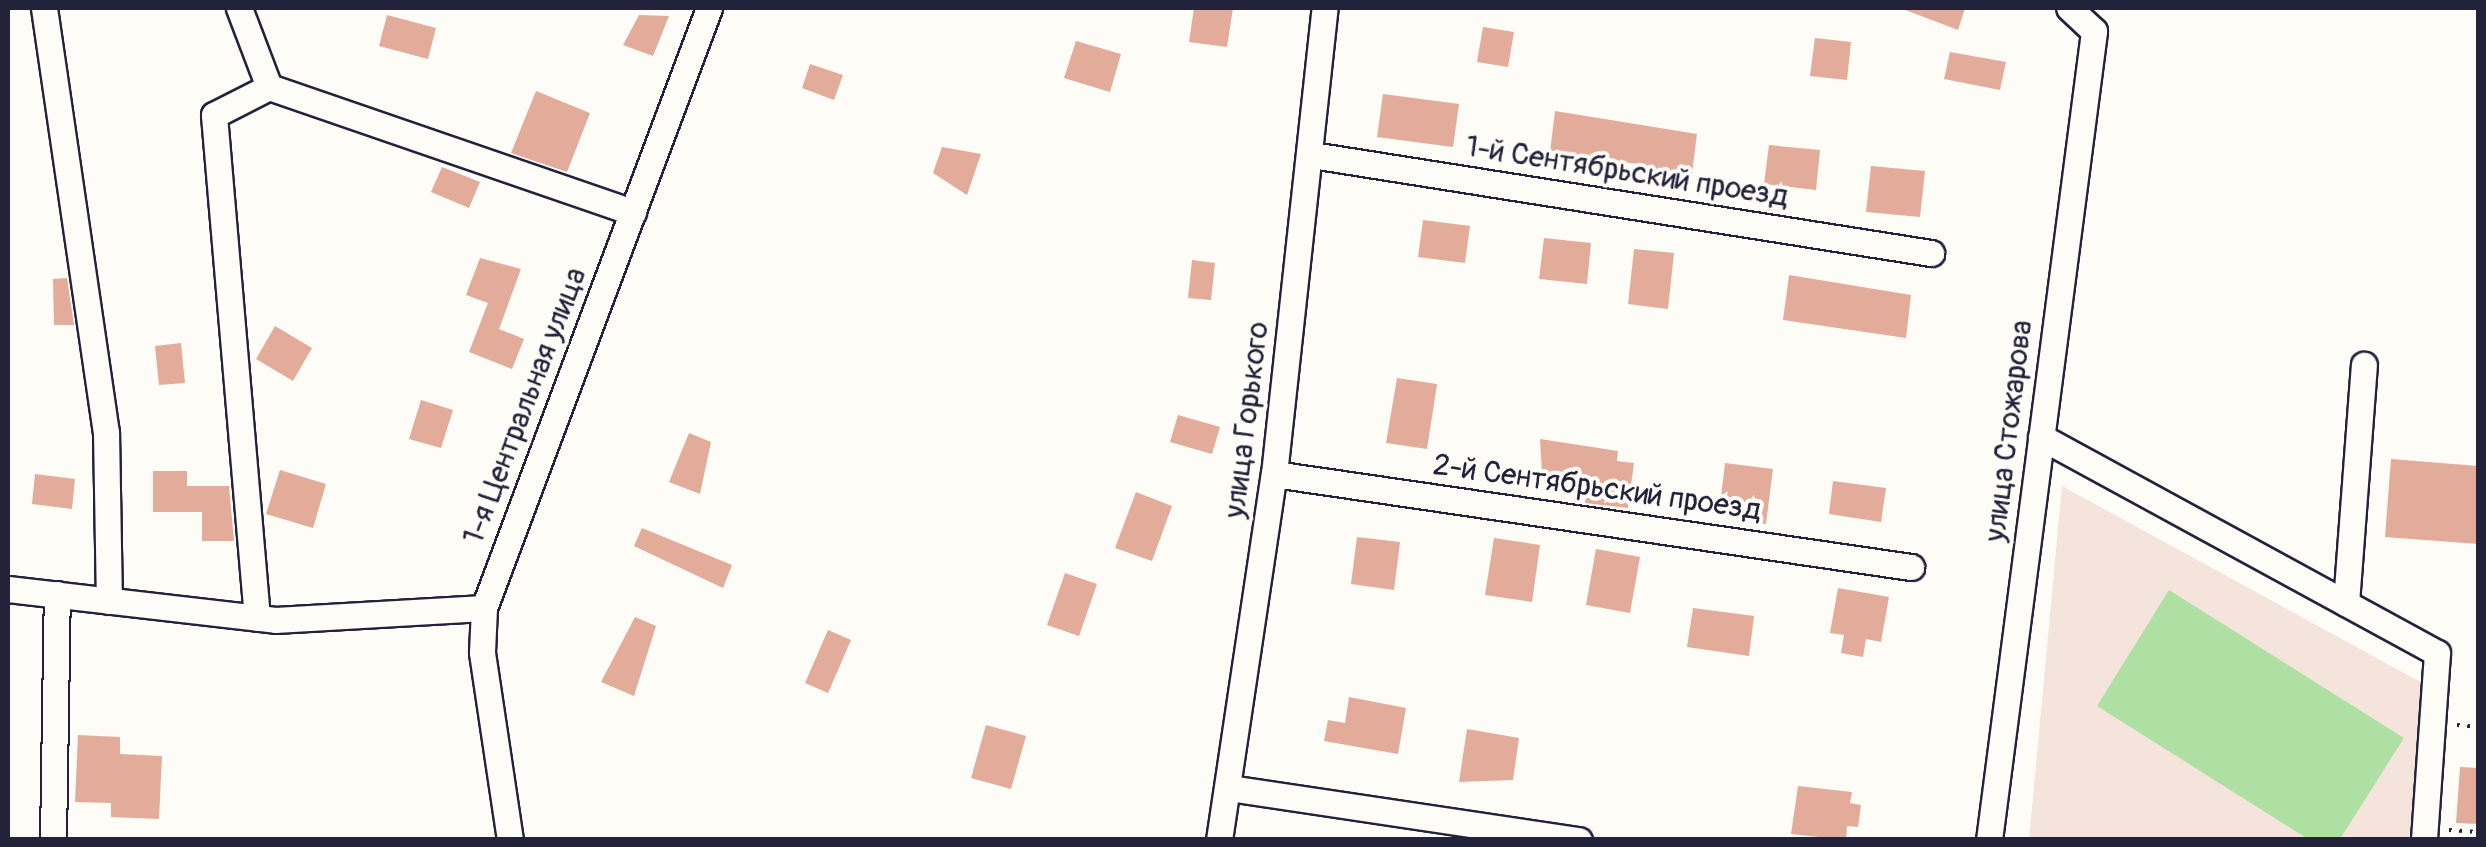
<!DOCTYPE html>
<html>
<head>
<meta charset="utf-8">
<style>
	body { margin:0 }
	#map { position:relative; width:2486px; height:847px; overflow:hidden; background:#fdfcf7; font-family:Pangolin,sans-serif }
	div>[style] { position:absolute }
	.built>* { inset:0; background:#f5e4db }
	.green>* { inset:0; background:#ade0a2 }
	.building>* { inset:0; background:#e3ab9a }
	.path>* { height:4px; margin-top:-2px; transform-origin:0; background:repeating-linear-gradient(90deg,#22223b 0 2.5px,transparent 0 10.5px) }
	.roads { filter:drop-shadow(2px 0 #22223b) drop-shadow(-2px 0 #22223b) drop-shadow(0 2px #22223b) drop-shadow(0 -2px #22223b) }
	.minor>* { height:25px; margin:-12.5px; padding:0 12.5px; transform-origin:12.5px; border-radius:12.5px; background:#fdfcf7 }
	span { translate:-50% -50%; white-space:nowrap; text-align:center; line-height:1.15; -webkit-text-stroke:8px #fdfcf7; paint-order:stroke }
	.street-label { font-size:30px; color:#22223b }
	.frame { position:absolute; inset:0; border:10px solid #22223b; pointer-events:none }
</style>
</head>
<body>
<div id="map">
	<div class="built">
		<i style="clip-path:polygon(2062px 486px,2424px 684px,2411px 839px,2029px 840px)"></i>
	</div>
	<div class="green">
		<i style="clip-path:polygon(2169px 590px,2404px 738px,2340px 839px,2308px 839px,2097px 706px)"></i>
	</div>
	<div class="building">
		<i style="clip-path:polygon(1194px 8px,1233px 8px,1227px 47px,1189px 42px)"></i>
		<i style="clip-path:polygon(1900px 8px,1965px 8px,1958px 30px)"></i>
		<i style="clip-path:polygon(387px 15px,436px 28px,428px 59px,379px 46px)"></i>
		<i style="clip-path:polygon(639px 15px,669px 16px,653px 56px,623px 45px)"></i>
		<i style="clip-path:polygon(1483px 27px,1514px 32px,1508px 67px,1477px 62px)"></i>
		<i style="clip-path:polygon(1815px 38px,1851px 42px,1847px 80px,1810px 76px)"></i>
		<i style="clip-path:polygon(1076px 41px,1121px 54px,1110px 92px,1064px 78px)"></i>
		<i style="clip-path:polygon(1950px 52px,2006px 62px,2000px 90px,1944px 79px)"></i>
		<i style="clip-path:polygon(810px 64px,843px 75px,834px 100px,802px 88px)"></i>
		<i style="clip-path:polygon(536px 91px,590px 113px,567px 172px,511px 153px)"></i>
		<i style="clip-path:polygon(1383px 94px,1459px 104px,1453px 147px,1377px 137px)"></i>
		<i style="clip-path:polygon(1555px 111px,1697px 134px,1691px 181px,1643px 175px,1645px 165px,1550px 152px)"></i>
		<i style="clip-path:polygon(1769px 145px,1820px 150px,1816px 190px,1764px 184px)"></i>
		<i style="clip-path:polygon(942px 147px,981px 154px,967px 195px,933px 173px)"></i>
		<i style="clip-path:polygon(1871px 166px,1925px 171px,1920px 217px,1866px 212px)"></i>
		<i style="clip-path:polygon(442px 167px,480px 182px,469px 208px,431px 192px)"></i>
		<i style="clip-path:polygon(1423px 220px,1470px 226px,1465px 263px,1418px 257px)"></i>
		<i style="clip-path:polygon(1544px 238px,1591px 243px,1587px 284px,1539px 279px)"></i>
		<i style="clip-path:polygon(1634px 249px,1674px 253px,1668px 309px,1628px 304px)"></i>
		<i style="clip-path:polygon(480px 258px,521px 269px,499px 329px,524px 339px,512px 369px,469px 352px,488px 303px,466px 295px)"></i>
		<i style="clip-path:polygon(1192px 260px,1215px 263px,1211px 300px,1188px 298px)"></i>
		<i style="clip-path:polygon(1789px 275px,1911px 295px,1906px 338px,1783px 320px)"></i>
		<i style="clip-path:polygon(67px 278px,74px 325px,54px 325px,53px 279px)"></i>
		<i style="clip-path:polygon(275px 326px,312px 348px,293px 381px,256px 359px)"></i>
		<i style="clip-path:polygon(181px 343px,185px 383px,159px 385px,155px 346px)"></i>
		<i style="clip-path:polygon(1397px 378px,1437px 384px,1427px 449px,1386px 443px)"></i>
		<i style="clip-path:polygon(421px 400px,453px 410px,441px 448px,409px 439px)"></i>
		<i style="clip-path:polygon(1178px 415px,1220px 427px,1212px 454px,1170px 442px)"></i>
		<i style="clip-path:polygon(689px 433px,711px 442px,700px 494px,669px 482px)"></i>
		<i style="clip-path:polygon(1540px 439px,1618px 451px,1617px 461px,1634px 463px,1628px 508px,1585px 503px,1588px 480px,1542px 474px)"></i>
		<i style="clip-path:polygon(2391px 459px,2478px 466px,2478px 544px,2385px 537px)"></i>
		<i style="clip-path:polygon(1725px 463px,1773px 469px,1766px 524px,1746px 522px,1748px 509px,1720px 506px)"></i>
		<i style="clip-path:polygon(280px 470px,326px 484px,313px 528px,266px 514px)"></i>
		<i style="clip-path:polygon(153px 471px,187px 471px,187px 486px,229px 486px,234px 541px,202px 541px,202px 512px,153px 512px)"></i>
		<i style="clip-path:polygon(35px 474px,75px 479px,72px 509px,32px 504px)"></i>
		<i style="clip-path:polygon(1833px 481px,1886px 488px,1881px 522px,1829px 514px)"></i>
		<i style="clip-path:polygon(1136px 492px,1172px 506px,1152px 561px,1115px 548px)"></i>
		<i style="clip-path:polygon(642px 528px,732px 565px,723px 588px,634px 546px)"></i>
		<i style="clip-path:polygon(1357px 537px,1400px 542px,1394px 590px,1351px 584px)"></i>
		<i style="clip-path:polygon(1494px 538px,1540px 545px,1532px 602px,1485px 595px)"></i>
		<i style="clip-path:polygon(1596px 549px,1640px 557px,1630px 613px,1586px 605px)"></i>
		<i style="clip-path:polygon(1065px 573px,1097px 584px,1079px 636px,1047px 625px)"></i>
		<i style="clip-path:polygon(1838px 588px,1889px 597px,1881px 642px,1866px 639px,1863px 657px,1841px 653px,1844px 635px,1830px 633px)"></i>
		<i style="clip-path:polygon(1693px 608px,1754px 616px,1749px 656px,1687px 647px)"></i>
		<i style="clip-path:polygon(635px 617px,656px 626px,634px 696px,601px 682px)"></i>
		<i style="clip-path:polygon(828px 630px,851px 640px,828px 693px,805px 683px)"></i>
		<i style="clip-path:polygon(1349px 697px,1406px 708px,1398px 754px,1324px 741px,1328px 720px,1345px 723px)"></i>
		<i style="clip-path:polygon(986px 725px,1026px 736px,1011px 789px,971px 778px)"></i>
		<i style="clip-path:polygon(1467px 729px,1519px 738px,1513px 780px,1459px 782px)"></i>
		<i style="clip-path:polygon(78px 735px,120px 737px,120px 754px,162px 756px,159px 819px,111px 817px,111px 803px,75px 802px)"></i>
		<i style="clip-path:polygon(2460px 767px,2478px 768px,2478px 824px,2456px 823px)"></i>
		<i style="clip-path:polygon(1798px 786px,1852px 792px,1850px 803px,1861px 805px,1858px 827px,1847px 826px,1846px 840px,1791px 834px)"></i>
	</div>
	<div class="path">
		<i style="left:2457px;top:725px;width:21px;rotate:5deg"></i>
		<i style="left:2449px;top:830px;width:29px;rotate:4deg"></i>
	</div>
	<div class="roads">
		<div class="minor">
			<i style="left:44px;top:8px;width:429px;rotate:81.7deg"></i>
			<i style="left:106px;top:432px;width:169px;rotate:89deg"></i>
			<i style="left:239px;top:8px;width:85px;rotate:69.2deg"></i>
			<i style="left:1312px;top:155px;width:627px;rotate:9deg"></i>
			<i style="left:2041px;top:437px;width:451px;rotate:28.6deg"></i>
			<i style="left:2437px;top:653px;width:187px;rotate:94deg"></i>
			<i style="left:1274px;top:474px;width:644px;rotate:8.31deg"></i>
			<i style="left:8px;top:589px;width:269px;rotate:6.6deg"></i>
			<i style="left:275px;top:620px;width:209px;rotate:-3.3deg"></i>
			<i style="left:2346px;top:603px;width:239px;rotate:-85.7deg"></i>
			<i style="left:257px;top:618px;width:505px;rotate:-94.89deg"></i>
			<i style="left:214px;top:115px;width:62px;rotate:-27deg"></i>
			<i style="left:269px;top:87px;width:385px;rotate:19deg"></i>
			<i style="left:1229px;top:788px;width:354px;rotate:8.5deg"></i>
			<i style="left:53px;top:840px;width:246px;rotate:-89.1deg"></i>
			<i style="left:510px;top:840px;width:190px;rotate:-98.5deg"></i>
			<i style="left:482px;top:652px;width:44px;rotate:-87.4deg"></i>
			<i style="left:484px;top:608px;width:641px;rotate:-69.44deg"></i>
			<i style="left:1219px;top:840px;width:370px;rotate:-81.5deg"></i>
			<i style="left:1274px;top:474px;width:469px;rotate:-83.8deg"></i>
			<i style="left:1989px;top:840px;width:816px;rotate:-82.6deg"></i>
			<i style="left:2094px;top:31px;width:34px;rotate:-137deg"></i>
		</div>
	</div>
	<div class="street-label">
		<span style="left:1627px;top:172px;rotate:9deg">1-й Сентябрьский проезд</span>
		<span style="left:525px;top:406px;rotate:-69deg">1-я Центральная улица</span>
		<span style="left:1247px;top:420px;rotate:-83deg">улица Горького</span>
		<span style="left:2009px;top:431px;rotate:-83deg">улица Стожарова</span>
		<span style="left:1597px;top:488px;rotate:8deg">2-й Сентябрьский проезд</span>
	</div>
	<div class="frame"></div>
</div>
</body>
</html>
